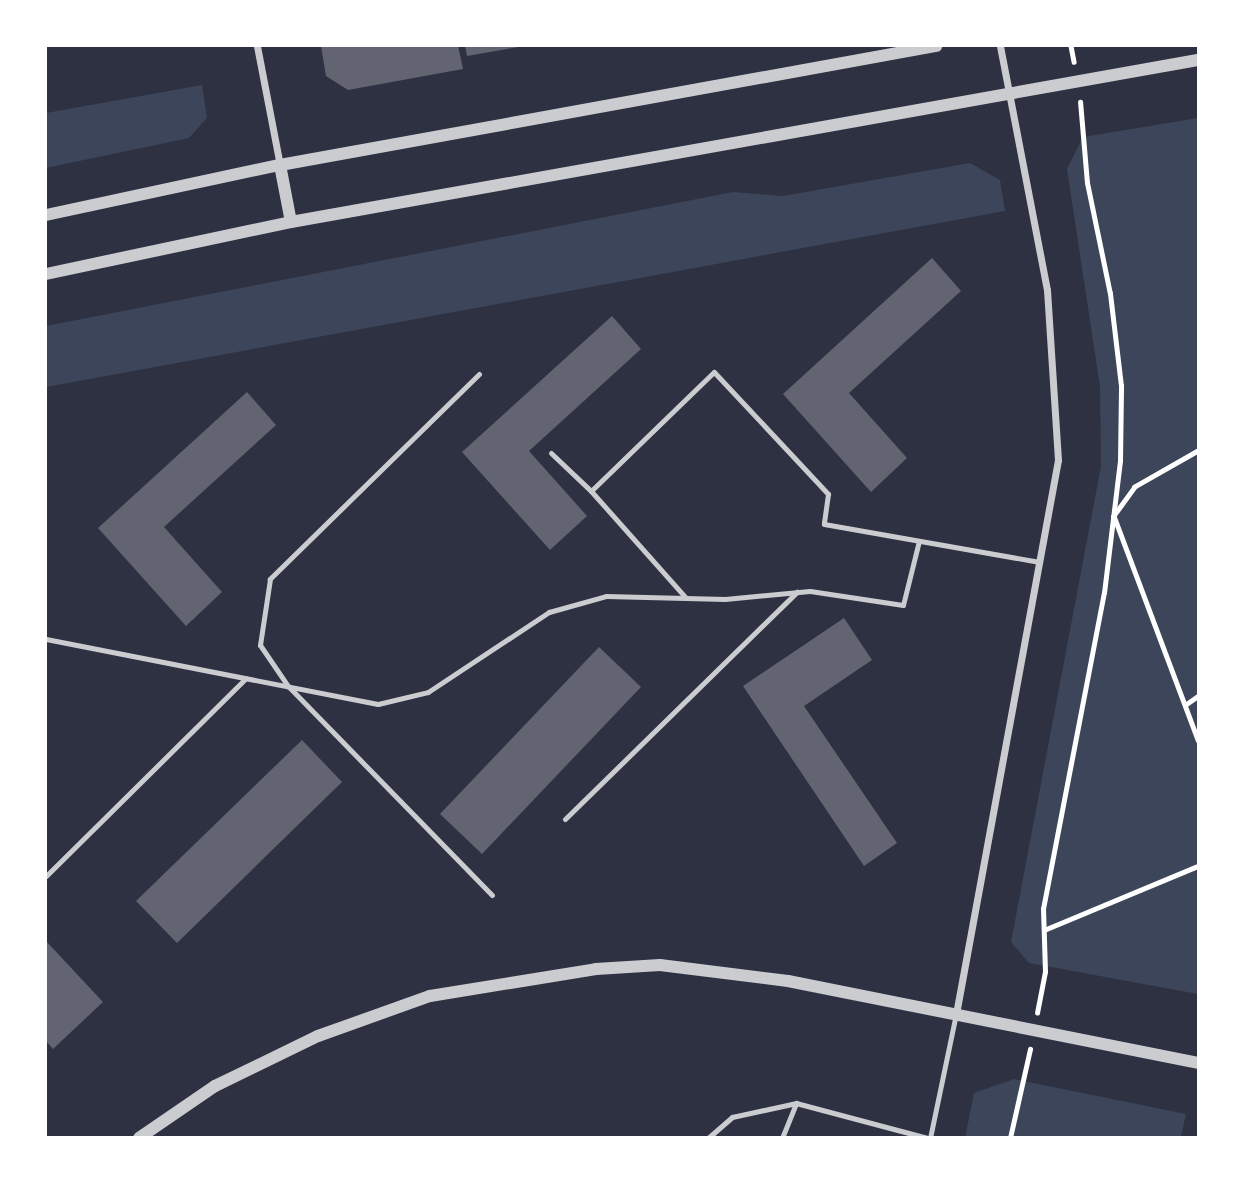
<!DOCTYPE html>
<html>
<head>
<meta charset="utf-8">
<style>
	body { margin:0 }
	#map { position:relative; width:1244px; height:1183px; overflow:hidden; background:#2d3142; font-family:Signika,sans-serif }
	div>[style] { position:absolute }
	.green>* { inset:0; background:#3c4559 }
	.building>* { inset:0; background:#626471 }
	.path>* { height:4.5px; margin:-2.25px; padding:0 2.25px; transform-origin:2.25px; border-radius:2.25px; background:#fff }
	.service>* { height:5px; margin:-2.5px; padding:0 2.5px; transform-origin:2.5px; border-radius:2.5px; background:#caccd0 }
	.minor>* { height:7px; margin:-3.5px; padding:0 3.5px; transform-origin:3.5px; border-radius:3.5px; background:#caccd0 }
	.tertiary>* { height:12px; margin:-6px; padding:0 6px; transform-origin:6px; border-radius:6px; background:#caccd0 }
	span { translate:-50% -50%; white-space:nowrap; text-align:center; line-height:1.15; -webkit-text-stroke:5px #fff; paint-order:stroke }
	.frame { position:absolute; inset:0; border:47px solid #fff; pointer-events:none }
</style>
</head>
<body>
<div id="map">
	<div class="green">
		<i style="clip-path:polygon(202px 85px,207px 118px,189px 138px,46px 168px,46px 113px)"></i>
		<i style="clip-path:polygon(1198px 118px,1198px 994px,1029px 963px,1011px 942px,1101px 466px,1100px 387px,1067px 169px,1083px 137px)"></i>
		<i style="clip-path:polygon(970px 163px,1000px 180px,1005px 211px,46px 387px,46px 326px,733px 192px,783px 196px)"></i>
		<i style="clip-path:polygon(1014px 1079px,1186px 1114px,1181px 1137px,965px 1138px,974px 1093px)"></i>
	</div>
	<div class="building">
		<i style="clip-path:polygon(321px 46px,458px 46px,463px 69px,348px 90px,326px 76px)"></i>
		<i style="clip-path:polygon(465px 46px,518px 46px,518px 47px,467px 56px)"></i>
		<i style="clip-path:polygon(932px 258px,961px 291px,849px 393px,907px 458px,871px 492px,783px 394px)"></i>
		<i style="clip-path:polygon(612px 316px,641px 349px,529px 451px,587px 516px,550px 550px,462px 452px)"></i>
		<i style="clip-path:polygon(247px 392px,276px 425px,164px 527px,222px 592px,186px 626px,98px 528px)"></i>
		<i style="clip-path:polygon(844px 618px,872px 660px,804px 706px,897px 843px,864px 866px,743px 686px)"></i>
		<i style="clip-path:polygon(599px 647px,641px 687px,482px 854px,440px 814px)"></i>
		<i style="clip-path:polygon(302px 740px,342px 782px,177px 943px,136px 901px)"></i>
		<i style="clip-path:polygon(46px 941px,103px 1002px,53px 1049px,46px 1041px)"></i>
	</div>
	<div class="path">
		<i style="left:1071px;top:46px;width:16px;rotate:79deg"></i>
		<i style="left:1198px;top:451px;width:73px;rotate:150.3deg"></i>
		<i style="left:1135px;top:487px;width:36px;rotate:126deg"></i>
		<i style="left:1114px;top:516px;width:239px;rotate:69.4deg"></i>
		<i style="left:1185px;top:705px;width:16px;rotate:-35deg"></i>
		<i style="left:1044px;top:930px;width:167px;rotate:-22.6deg"></i>
		<i style="left:1037px;top:1013px;width:42px;rotate:-79deg"></i>
		<i style="left:1045px;top:972px;width:63px;rotate:-91.8deg"></i>
		<i style="left:1043px;top:909px;width:322px;rotate:-79.1deg"></i>
		<i style="left:1104px;top:593px;width:133px;rotate:-83.1deg"></i>
		<i style="left:1120px;top:461px;width:75px;rotate:-89.2deg"></i>
		<i style="left:1121px;top:386px;width:93px;rotate:-96.8deg"></i>
		<i style="left:1110px;top:294px;width:113px;rotate:-101.7deg"></i>
		<i style="left:1087px;top:183px;width:81px;rotate:-94.9deg"></i>
		<i style="left:1010px;top:1138px;width:91px;rotate:-77.3deg"></i>
	</div>
	<div class="service">
		<i style="left:479px;top:374px;width:293px;rotate:135.6deg"></i>
		<i style="left:270px;top:579px;width:67px;rotate:98.6deg"></i>
		<i style="left:260px;top:645px;width:50px;rotate:55.7deg"></i>
		<i style="left:288px;top:686px;width:292px;rotate:45.7deg"></i>
		<i style="left:551px;top:453px;width:55px;rotate:43.5deg"></i>
		<i style="left:591px;top:491px;width:142px;rotate:48.4deg"></i>
		<i style="left:591px;top:491px;width:171px;rotate:-44.1deg"></i>
		<i style="left:714px;top:372px;width:167px;rotate:46.9deg"></i>
		<i style="left:828px;top:494px;width:30px;rotate:98deg"></i>
		<i style="left:824px;top:524px;width:219px;rotate:10deg"></i>
		<i style="left:46px;top:639px;width:338px;rotate:11.1deg"></i>
		<i style="left:378px;top:704px;width:51px;rotate:-13.5deg"></i>
		<i style="left:428px;top:692px;width:145px;rotate:-33.5deg"></i>
		<i style="left:549px;top:612px;width:59px;rotate:-15.7deg"></i>
		<i style="left:606px;top:596px;width:119px;rotate:1.4deg"></i>
		<i style="left:725px;top:599px;width:85px;rotate:-5.4deg"></i>
		<i style="left:810px;top:591px;width:94px;rotate:8.6deg"></i>
		<i style="left:903px;top:605px;width:66px;rotate:-76deg"></i>
		<i style="left:565px;top:819px;width:325px;rotate:-44.4deg"></i>
		<i style="left:46px;top:876px;width:281px;rotate:-44.7deg"></i>
		<i style="left:708px;top:1138px;width:32px;rotate:-41deg"></i>
		<i style="left:732px;top:1117px;width:66px;rotate:-12.3deg"></i>
		<i style="left:796px;top:1103px;width:137px;rotate:14.9deg"></i>
		<i style="left:782px;top:1138px;width:38px;rotate:-68deg"></i>
		<i style="left:930px;top:1138px;width:127px;rotate:-78.2deg"></i>
	</div>
	<div class="minor">
		<i style="left:257px;top:46px;width:121px;rotate:79.1deg"></i>
		<i style="left:956px;top:1014px;width:563px;rotate:-79.57deg"></i>
		<i style="left:1058px;top:460px;width:170px;rotate:-93.7deg"></i>
		<i style="left:1047px;top:290px;width:248px;rotate:-100.9deg"></i>
	</div>
	<div class="tertiary">
		<i style="left:280px;top:165px;width:58px;rotate:79.1deg"></i>
		<i style="left:46px;top:215px;width:239px;rotate:-12.1deg"></i>
		<i style="left:280px;top:165px;width:667px;rotate:-10.28deg"></i>
		<i style="left:46px;top:274px;width:250px;rotate:-12deg"></i>
		<i style="left:291px;top:222px;width:921px;rotate:-10.13deg"></i>
		<i style="left:139px;top:1138px;width:92px;rotate:-34.4deg"></i>
		<i style="left:215px;top:1086px;width:114px;rotate:-25.9deg"></i>
		<i style="left:318px;top:1036px;width:119px;rotate:-19.7deg"></i>
		<i style="left:430px;top:996px;width:168px;rotate:-9.2deg"></i>
		<i style="left:596px;top:969px;width:64px;rotate:-3.6deg"></i>
		<i style="left:660px;top:965px;width:129px;rotate:7.1deg"></i>
		<i style="left:788px;top:981px;width:418px;rotate:11.3deg"></i>
	</div>
	<div class="frame"></div>
</div>
</body>
</html>
